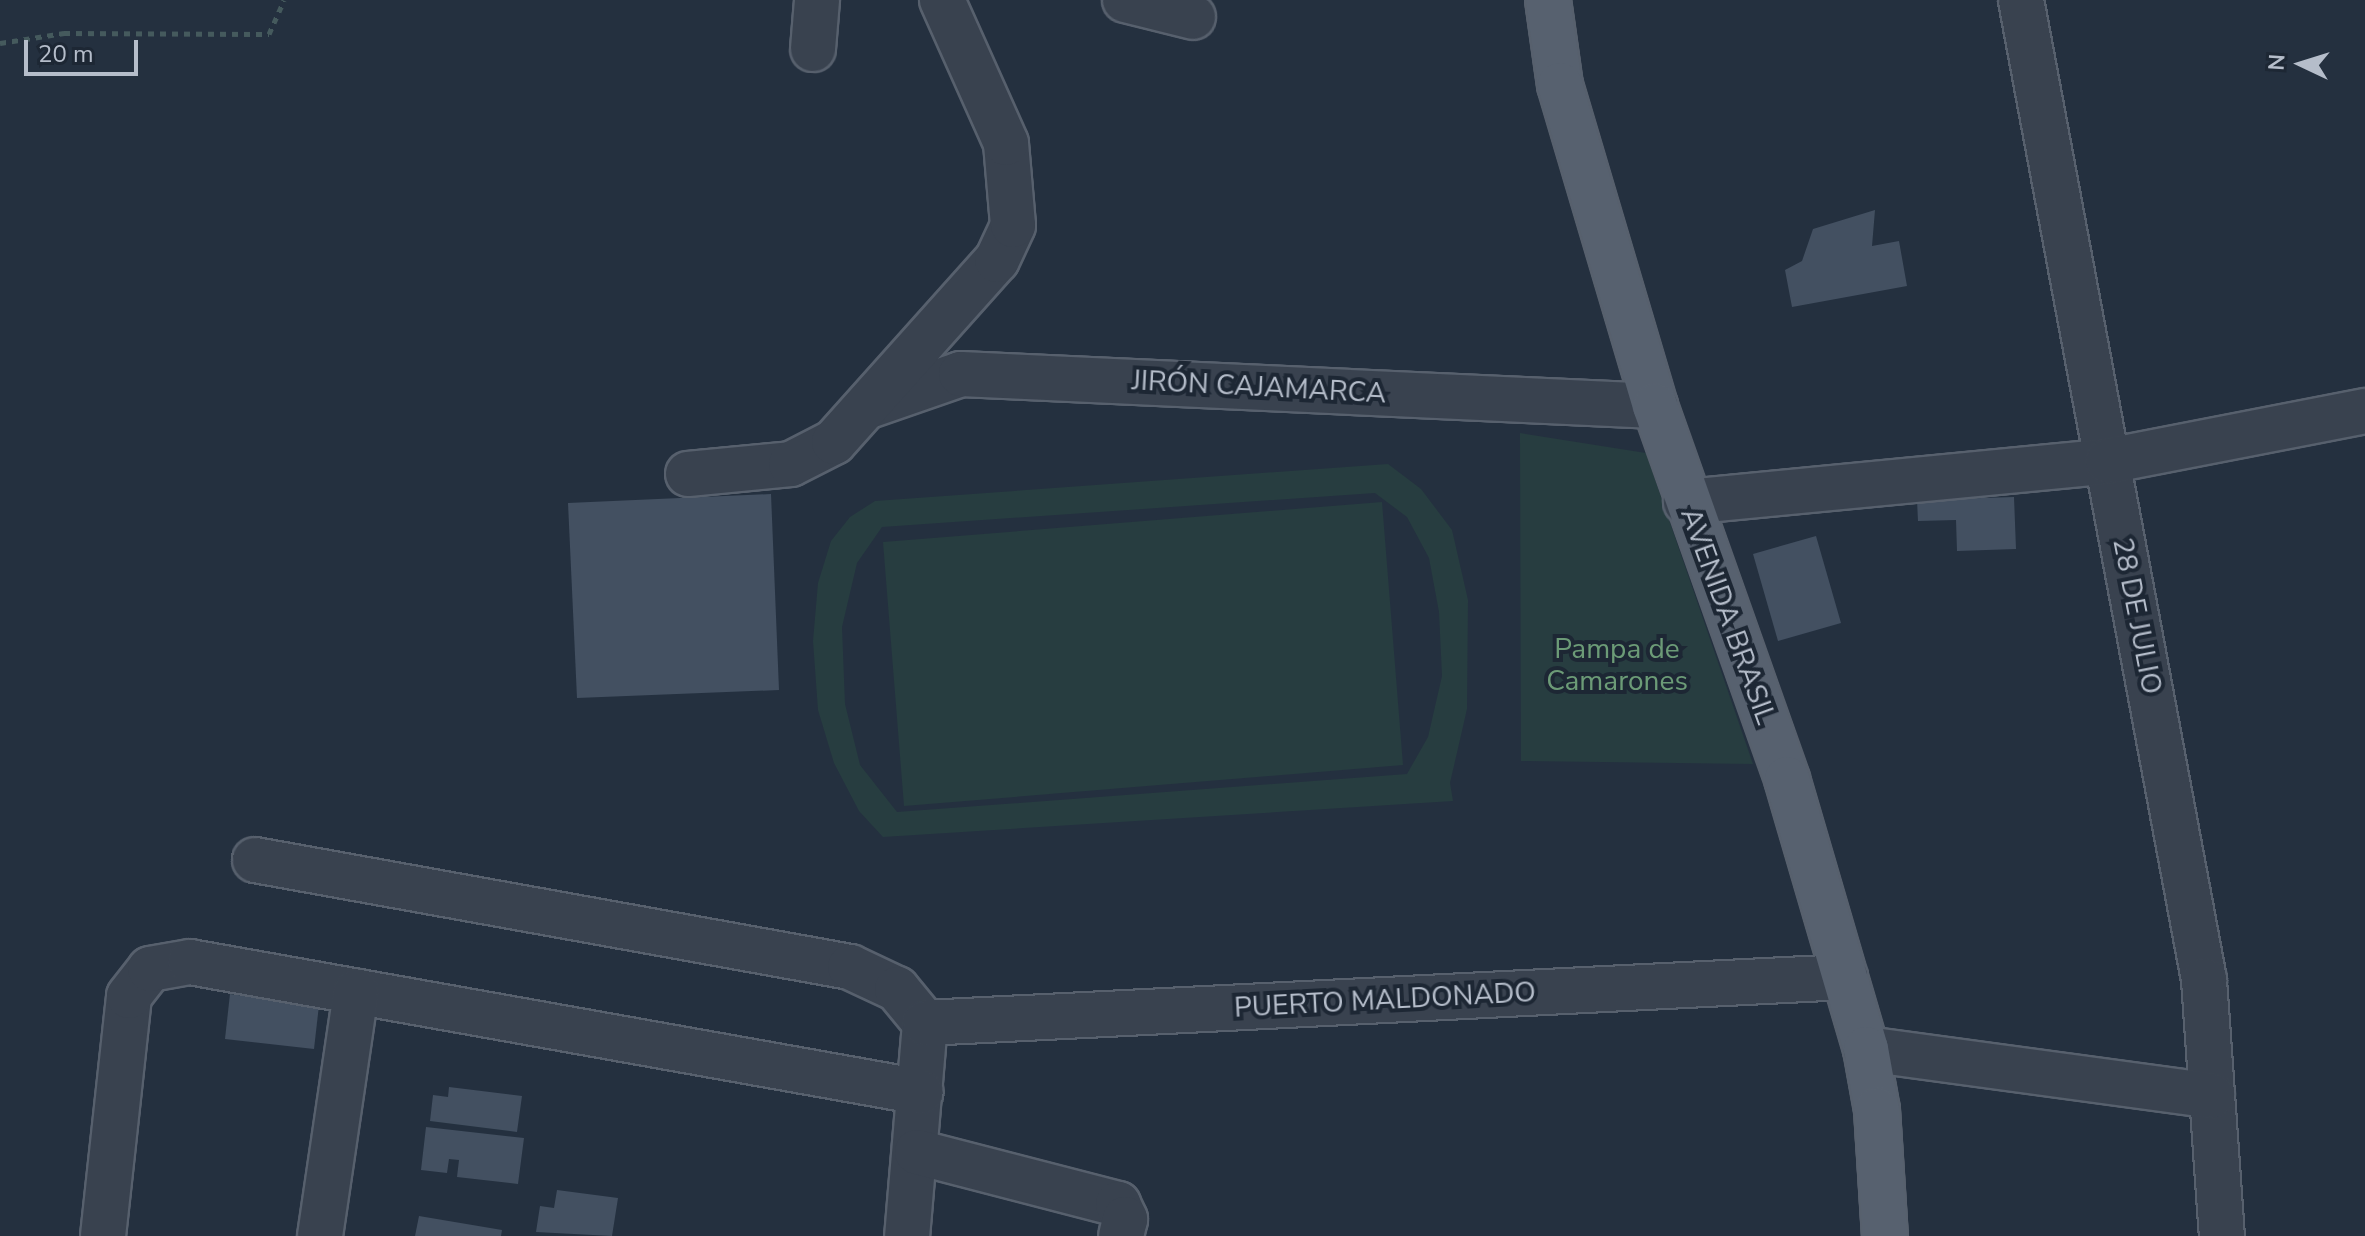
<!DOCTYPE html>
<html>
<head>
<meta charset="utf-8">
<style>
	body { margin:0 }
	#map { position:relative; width:2365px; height:1236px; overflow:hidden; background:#24303f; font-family:"Nunito Sans",sans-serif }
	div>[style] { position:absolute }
	.green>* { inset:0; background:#273d40 }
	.building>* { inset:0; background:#435061 }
	.path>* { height:5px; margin-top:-2.5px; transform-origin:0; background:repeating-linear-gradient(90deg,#455a5d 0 6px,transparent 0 12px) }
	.roads { filter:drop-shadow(2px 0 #57606d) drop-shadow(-2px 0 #57606d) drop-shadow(0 2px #57606d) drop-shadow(0 -2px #57606d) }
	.minor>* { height:44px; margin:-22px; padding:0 22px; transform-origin:22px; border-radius:22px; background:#39424f }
	.major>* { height:44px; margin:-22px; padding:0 22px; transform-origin:22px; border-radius:22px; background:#57616f }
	span { translate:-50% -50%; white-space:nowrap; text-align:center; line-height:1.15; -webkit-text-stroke:8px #1d2734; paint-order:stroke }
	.street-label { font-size:28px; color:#b5bdca }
	.park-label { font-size:28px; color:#6c9b77 }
	.north { position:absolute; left:2261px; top:24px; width:80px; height:80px; -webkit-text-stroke:6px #1d2734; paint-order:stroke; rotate:274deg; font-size:22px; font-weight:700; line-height:32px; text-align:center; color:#b5bdca }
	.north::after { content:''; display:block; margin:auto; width:28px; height:36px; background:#b5bdca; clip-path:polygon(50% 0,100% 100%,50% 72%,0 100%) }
	.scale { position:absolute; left:24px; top:40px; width:114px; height:36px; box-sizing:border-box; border:4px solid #b5bdca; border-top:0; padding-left:10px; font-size:24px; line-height:28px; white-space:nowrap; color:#b5bdca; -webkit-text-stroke:6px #1d2734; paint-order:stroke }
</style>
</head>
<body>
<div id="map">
	<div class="green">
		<i style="clip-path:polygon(1520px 433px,1646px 453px,1753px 764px,1521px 761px)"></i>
		<i style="clip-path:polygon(evenodd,1388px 464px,1421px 489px,1452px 530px,1468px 600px,1467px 709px,1450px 783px,1453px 801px,883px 837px,859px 811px,834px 763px,818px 710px,813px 641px,818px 583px,831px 541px,850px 517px,875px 501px,1388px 464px,1375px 493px,1407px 517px,1429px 558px,1439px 612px,1442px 676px,1428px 737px,1407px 774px,897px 812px,860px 765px,845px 704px,842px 627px,857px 563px,882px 527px,1375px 493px)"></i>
		<i style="clip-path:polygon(1382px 502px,1403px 765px,904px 806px,883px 542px)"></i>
	</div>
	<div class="building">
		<i style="clip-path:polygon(1875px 210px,1872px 246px,1899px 241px,1907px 286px,1792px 307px,1785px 270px,1802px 261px,1813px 229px)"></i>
		<i style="clip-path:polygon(771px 494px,779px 690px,577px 698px,568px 503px)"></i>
		<i style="clip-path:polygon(2014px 497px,2016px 549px,1957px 551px,1956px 520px,1918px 521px,1917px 500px)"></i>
		<i style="clip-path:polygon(1816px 536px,1841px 623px,1778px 641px,1753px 554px)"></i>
		<i style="clip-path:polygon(230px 994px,319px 1005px,314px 1049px,225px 1039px)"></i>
		<i style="clip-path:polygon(449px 1087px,522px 1096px,517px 1132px,430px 1121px,433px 1095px,448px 1097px)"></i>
		<i style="clip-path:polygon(426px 1127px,524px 1138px,518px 1184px,457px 1177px,459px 1160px,449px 1159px,447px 1173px,421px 1170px)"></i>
		<i style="clip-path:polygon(557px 1190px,618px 1198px,612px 1236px,536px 1232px,540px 1206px,554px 1208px)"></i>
		<i style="clip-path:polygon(419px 1216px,502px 1230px,501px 1236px,415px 1236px)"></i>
	</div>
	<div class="path">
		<i style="left:0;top:43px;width:65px;rotate:-8.9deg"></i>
		<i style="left:64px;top:33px;width:205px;rotate:0.3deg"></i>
		<i style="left:269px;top:34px;width:37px;rotate:-66deg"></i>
	</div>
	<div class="roads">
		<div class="minor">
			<i style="left:1125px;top:0;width:70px;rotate:14deg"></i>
			<i style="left:2021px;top:0;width:997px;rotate:79.42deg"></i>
			<i style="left:2204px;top:980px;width:257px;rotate:86deg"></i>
			<i style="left:813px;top:49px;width:49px;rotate:-85.3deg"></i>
			<i style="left:869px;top:406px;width:97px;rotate:-19.2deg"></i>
			<i style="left:961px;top:374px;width:695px;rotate:2.64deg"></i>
			<i style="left:688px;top:474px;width:103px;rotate:-5.5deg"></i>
			<i style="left:791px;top:464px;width:48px;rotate:-27.1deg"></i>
			<i style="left:834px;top:442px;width:244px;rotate:-48.2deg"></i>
			<i style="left:997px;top:260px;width:38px;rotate:-65deg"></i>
			<i style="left:1013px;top:225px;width:82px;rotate:-94.9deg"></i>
			<i style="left:1006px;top:143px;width:157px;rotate:-114.1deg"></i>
			<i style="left:1686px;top:502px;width:424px;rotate:-5.5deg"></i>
			<i style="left:2108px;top:461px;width:262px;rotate:-11deg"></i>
			<i style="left:255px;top:860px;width:605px;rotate:10.19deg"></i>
			<i style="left:850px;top:967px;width:52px;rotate:25.1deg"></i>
			<i style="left:897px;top:989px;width:44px;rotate:50.5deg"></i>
			<i style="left:925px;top:1023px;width:214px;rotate:94.8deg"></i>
			<i style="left:925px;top:1023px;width:921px;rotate:-2.86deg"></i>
			<i style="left:1866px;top:1049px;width:349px;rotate:7.7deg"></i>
			<i style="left:917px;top:1152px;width:208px;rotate:14.5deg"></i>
			<i style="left:1118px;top:1204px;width:17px;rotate:65deg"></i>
			<i style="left:1125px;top:1219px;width:17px;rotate:103deg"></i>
			<i style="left:103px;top:1236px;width:241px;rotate:-83.8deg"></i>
			<i style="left:129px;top:996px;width:34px;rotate:-52deg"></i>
			<i style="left:150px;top:969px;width:41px;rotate:-9.9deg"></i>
			<i style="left:190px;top:962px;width:742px;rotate:10.08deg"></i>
			<i style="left:320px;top:1236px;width:247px;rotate:-81.6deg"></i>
		</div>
		<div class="major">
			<i style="left:1548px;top:0;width:86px;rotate:82deg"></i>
			<i style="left:1560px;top:85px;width:335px;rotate:73.5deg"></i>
			<i style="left:1655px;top:406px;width:396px;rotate:70.5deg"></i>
			<i style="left:1787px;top:779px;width:281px;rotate:73.7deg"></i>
			<i style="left:1866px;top:1049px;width:62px;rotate:79.8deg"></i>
			<i style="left:1877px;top:1110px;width:126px;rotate:86.4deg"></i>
		</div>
	</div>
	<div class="street-label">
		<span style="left:1259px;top:387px;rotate:3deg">JIRÓN CAJAMARCA</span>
		<span style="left:1728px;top:616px;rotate:70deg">AVENIDA BRASIL</span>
		<span style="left:2137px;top:616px;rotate:79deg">28 DE JULIO</span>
		<span style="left:1385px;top:1000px;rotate:-3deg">PUERTO MALDONADO</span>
	</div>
	<div class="park-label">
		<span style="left:1617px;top:665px">Pampa de<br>Camarones</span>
	</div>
	<div class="north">N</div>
	<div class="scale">20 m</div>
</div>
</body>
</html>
